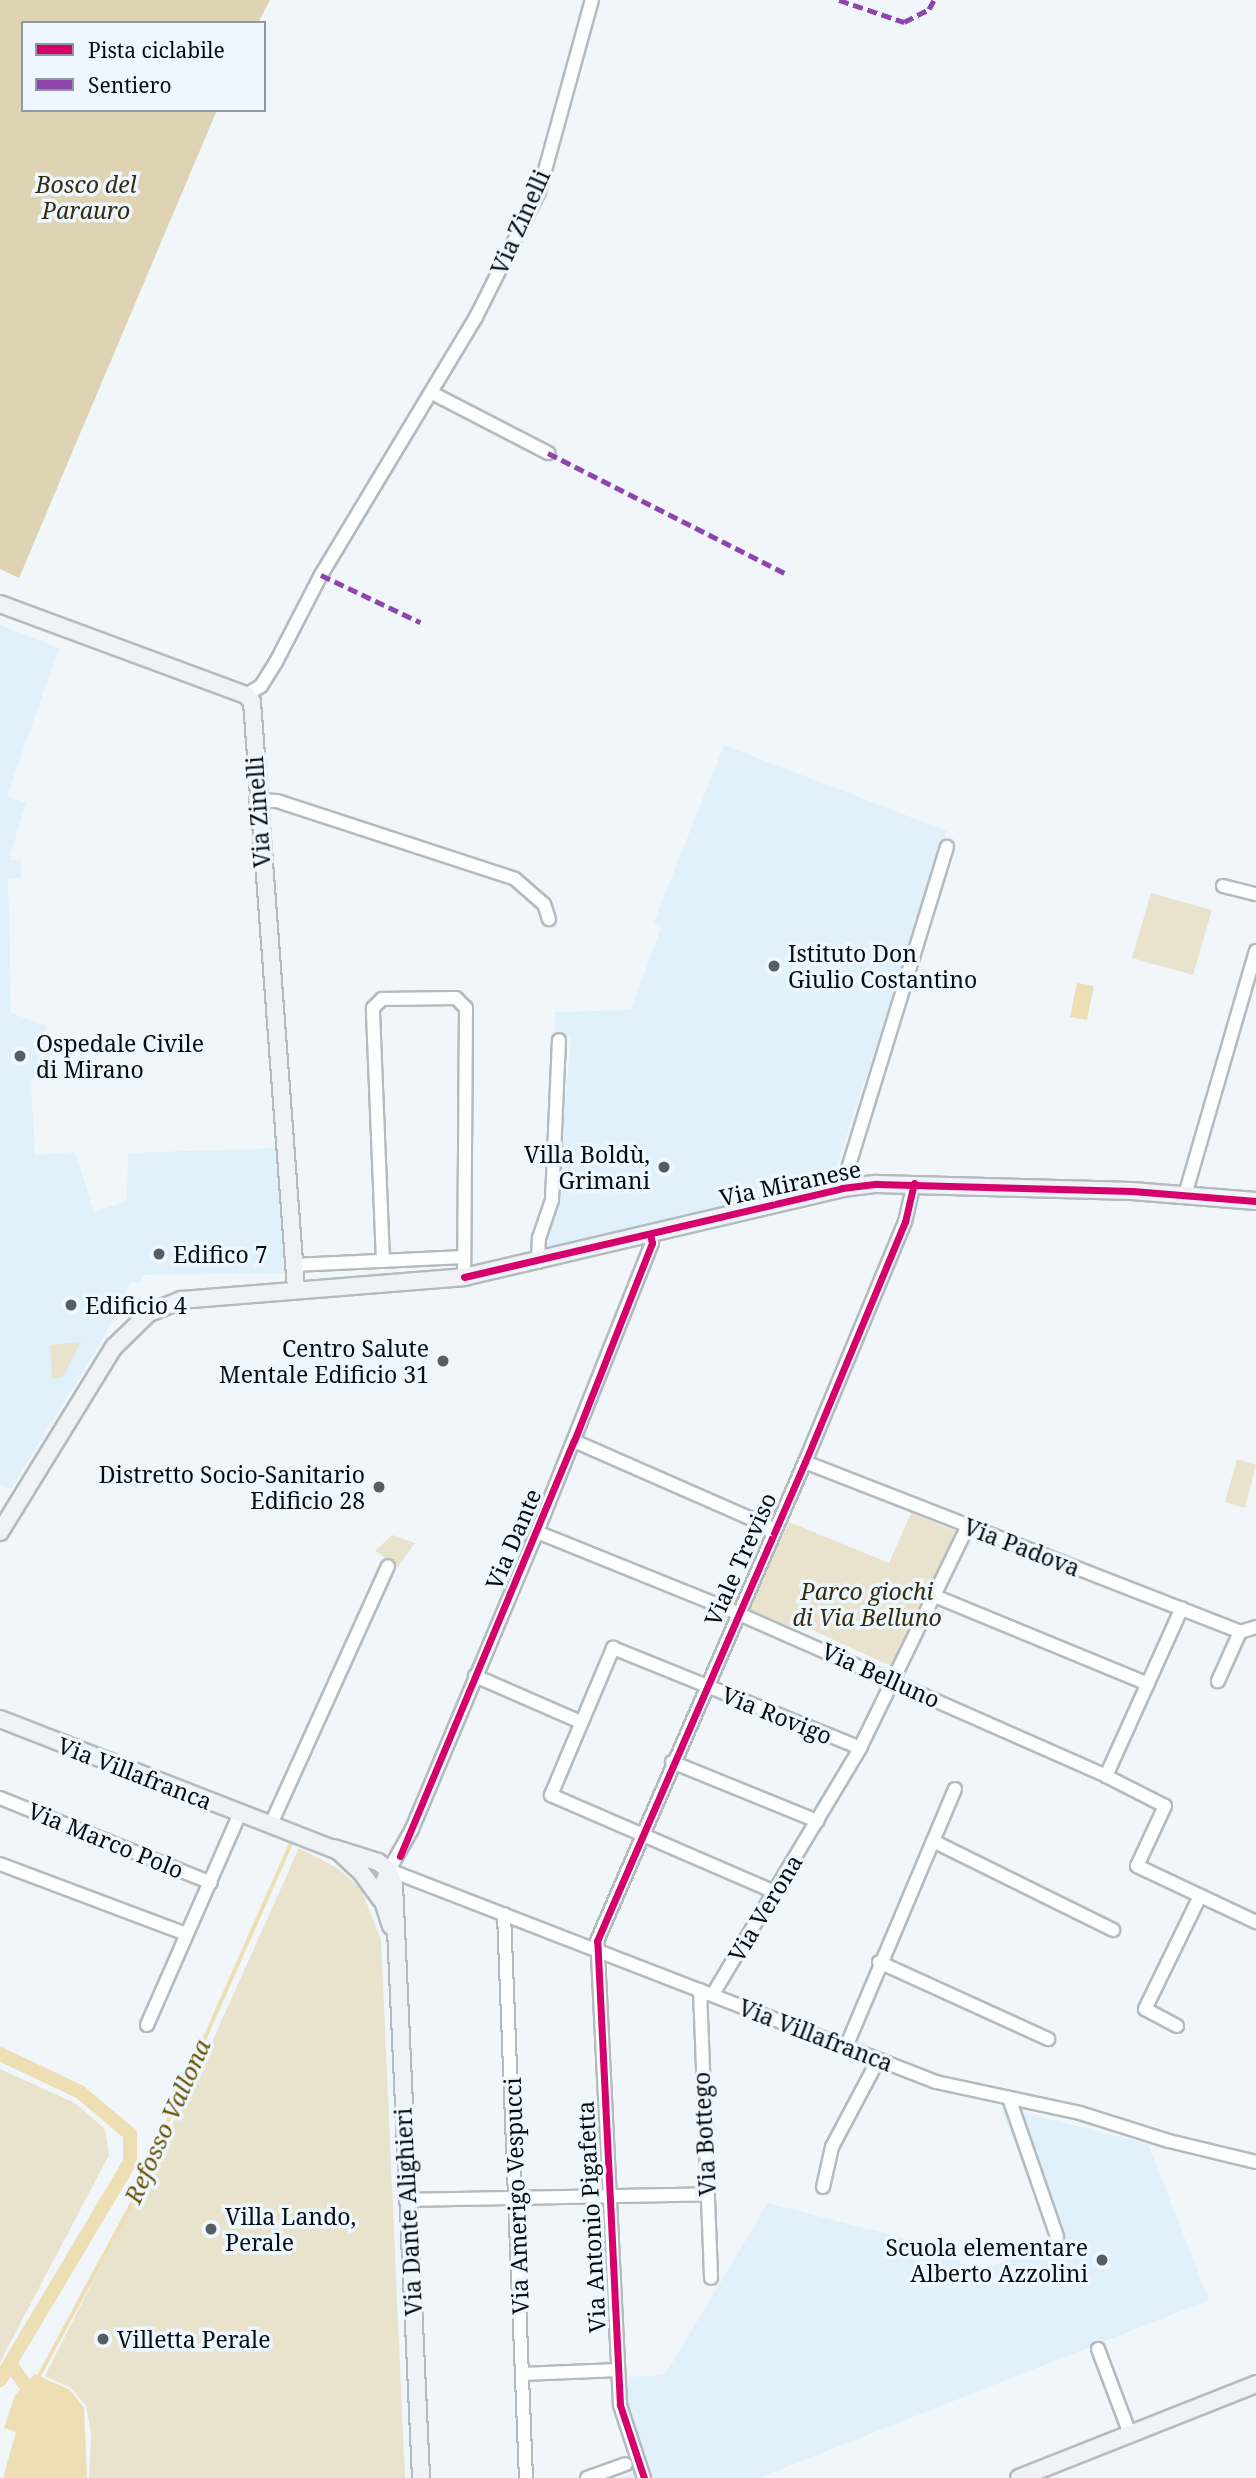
<!DOCTYPE html>
<html>
<head>
<meta charset="utf-8">
<style>
	body { margin:0 }
	#map { position:relative; width:1256px; height:2478px; overflow:hidden; background:#f0f6fa; font-family:"Noto Serif",serif }
	div>[style] { position:absolute }
	.built>* { inset:0; background:#e1f1fc }
	.green>* { inset:0; background:#e9e3ce }
	.forest>* { inset:0; background:#ded3b3 }
	.water>* { inset:0; background:#eedeb4 }
	.stream>* { height:3.5px; margin:-1.75px; padding:0 1.75px; transform-origin:1.75px; border-radius:1.75px; background:#eedeb4 }
	.canal>* { height:14px; margin:-7px; padding:0 7px; transform-origin:7px; border-radius:7px; background:#eedeb4 }
	.roads { filter:drop-shadow(2px 0 #b4bbbf) drop-shadow(-2px 0 #b4bbbf) drop-shadow(0 2px #b4bbbf) drop-shadow(0 -2px #b4bbbf) }
	.minor>* { height:12px; margin:-6px; padding:0 6px; transform-origin:6px; border-radius:6px; background:#fdfefe }
	.major>* { height:16px; margin:-8px; padding:0 8px; transform-origin:8px; border-radius:8px; background:#eff3f7 }
	.quiet>* { height:5px; margin-top:-2.5px; transform-origin:0; background:repeating-linear-gradient(90deg,#8e44ad 0 10px,transparent 0 15px) }
	.cycleway>* { height:7px; margin:-3.5px; padding:0 3.5px; transform-origin:3.5px; border-radius:3.5px; background:#d6006c }
	.dots>* { width:19px; height:19px; translate:-50% -50%; box-sizing:border-box; border:4px solid #edf7fd; border-radius:50% }
	span { translate:-50% -50%; white-space:nowrap; text-align:center; line-height:1.15; -webkit-text-stroke:7px #edf7fd; paint-order:stroke }
	.park-label { font-size:23px; color:#362b0f; font-style:italic }
	.street-label { font-size:23px; color:#050c11 }
	.poi-label { font-size:23px; color:#050c11 }
	.left { translate:0 -50%; text-align:left }
	.right { translate:-100% -50%; text-align:right }
	.water-label { font-size:24px; color:#6b5302; font-style:italic }
	.legend { position:absolute; left:21px; top:21px; width:245px; height:91px; box-sizing:border-box; background:#edf7fd; border:2px solid #90999f; margin:0; padding:9px 12px; list-style:none; font-size:21px; color:#050c11 }
	.legend li { display:flex; align-items:center; gap:14px; height:35px }
	.legend b { width:35px; border:2px solid #90999f }
</style>
</head>
<body>
<div id="map">
	<div class="built">
		<i style="clip-path:polygon(0 625px,59px 648px,7px 796px,26px 803px,9px 859px,21px 860px,21px 878px,8px 879px,11px 1013px,47px 1026px,31px 1085px,35px 1155px,75px 1152px,94px 1212px,127px 1201px,128px 1153px,275px 1148px,285px 1273px,142px 1275px,142px 1282px,130px 1283px,105px 1335px,11px 1489px,0 1484px)"></i>
		<i style="clip-path:polygon(724px 745px,947px 831px,835px 1171px,758px 1190px,755px 1198px,548px 1249px,543px 1243px,557px 1198px,571px 1035px,555px 1033px,555px 1012px,631px 1010px,661px 928px,654px 922px)"></i>
		<i style="clip-path:polygon(1000px 2107px,1148px 2144px,1209px 2300px,759px 2478px,620px 2478px,647px 2468px,626px 2405px,625px 2377px,665px 2375px,768px 2203px,956px 2252px,965px 2276px,1054px 2243px)"></i>
	</div>
	<div class="green">
		<i style="clip-path:polygon(1151px 893px,1212px 910px,1193px 975px,1132px 958px)"></i>
		<i style="clip-path:polygon(81px 1342px,63px 1377px,52px 1379px,50px 1345px)"></i>
		<i style="clip-path:polygon(1237px 1459px,1256px 1465px,1245px 1508px,1225px 1502px)"></i>
		<i style="clip-path:polygon(911px 1513px,958px 1532px,893px 1667px,795px 1622px,792px 1627px,748px 1609px,789px 1522px,889px 1563px)"></i>
		<i style="clip-path:polygon(392px 1535px,415px 1543px,398px 1567px,375px 1551px)"></i>
		<i style="clip-path:polygon(299px 1848px,339px 1869px,361px 1889px,381px 1939px,405px 2478px,89px 2478px,91px 2433px,86px 2406px,71px 2388px,45px 2376px,199px 2071px)"></i>
		<i style="clip-path:polygon(0 2069px,75px 2103px,105px 2129px,109px 2155px,0 2362px)"></i>
	</div>
	<div class="forest">
		<i style="clip-path:polygon(0 0,270px 0,258px 23px,23px 23px,23px 110px,217px 110px,19px 578px,0 569px)"></i>
	</div>
	<div class="water">
		<i style="clip-path:polygon(1077px 983px,1094px 986px,1087px 1020px,1070px 1017px)"></i>
		<i style="clip-path:polygon(35px 2374px,70px 2390px,84px 2408px,87px 2478px,3px 2478px,16px 2432px,4px 2428px,15px 2395px)"></i>
	</div>
	<div class="stream">
		<i style="left:38px;top:2378px;width:194px;rotate:-61.7deg"></i>
		<i style="left:130px;top:2207px;width:395px;rotate:-66.1deg"></i>
	</div>
	<div class="canal">
		<i style="left:0;top:2054px;width:89px;rotate:25.4deg"></i>
		<i style="left:80px;top:2092px;width:65px;rotate:40deg"></i>
		<i style="left:130px;top:2134px;width:28px;rotate:90deg"></i>
		<i style="left:130px;top:2162px;width:254px;rotate:120.8deg"></i>
		<i style="left:12px;top:2366px;width:40px;rotate:55.1deg"></i>
	</div>
	<div class="roads">
		<div class="minor">
			<i style="left:432px;top:393px;width:131px;rotate:27.3deg"></i>
			<i style="left:246px;top:695px;width:17px;rotate:-31deg"></i>
			<i style="left:261px;top:686px;width:28px;rotate:-58deg"></i>
			<i style="left:276px;top:662px;width:98px;rotate:-62.7deg"></i>
			<i style="left:321px;top:575px;width:301px;rotate:-59deg"></i>
			<i style="left:476px;top:317px;width:140px;rotate:-63.3deg"></i>
			<i style="left:539px;top:192px;width:199px;rotate:-74.6deg"></i>
			<i style="left:256px;top:800px;width:21px;rotate:3deg"></i>
			<i style="left:277px;top:801px;width:250px;rotate:18.1deg"></i>
			<i style="left:515px;top:879px;width:38px;rotate:41deg"></i>
			<i style="left:544px;top:904px;width:16px;rotate:72deg"></i>
			<i style="left:1223px;top:886px;width:34px;rotate:14deg"></i>
			<i style="left:842px;top:1188px;width:357px;rotate:-72.9deg"></i>
			<i style="left:1185px;top:1195px;width:254px;rotate:-73.8deg"></i>
			<i style="left:383px;top:1261px;width:253px;rotate:-92.3deg"></i>
			<i style="left:373px;top:1008px;width:13px;rotate:-45deg"></i>
			<i style="left:382px;top:999px;width:74px;rotate:-0.8deg"></i>
			<i style="left:456px;top:998px;width:14px;rotate:45deg"></i>
			<i style="left:466px;top:1008px;width:269px;rotate:90.4deg"></i>
			<i style="left:538px;top:1262px;width:24px;rotate:-88deg"></i>
			<i style="left:539px;top:1238px;width:40px;rotate:-71.1deg"></i>
			<i style="left:552px;top:1200px;width:160px;rotate:-87.5deg"></i>
			<i style="left:294px;top:1265px;width:170px;rotate:-2.7deg"></i>
			<i style="left:574px;top:1441px;width:219px;rotate:23.7deg"></i>
			<i style="left:805px;top:1462px;width:467px;rotate:21.3deg"></i>
			<i style="left:1240px;top:1632px;width:54px;rotate:114.2deg"></i>
			<i style="left:537px;top:1532px;width:216px;rotate:22deg"></i>
			<i style="left:737px;top:1613px;width:403px;rotate:23.8deg"></i>
			<i style="left:1106px;top:1776px;width:184px;rotate:-65.7deg"></i>
			<i style="left:937px;top:1597px;width:228px;rotate:22.4deg"></i>
			<i style="left:1240px;top:1632px;width:17px;rotate:-17deg"></i>
			<i style="left:475px;top:1676px;width:116px;rotate:23.5deg"></i>
			<i style="left:672px;top:1762px;width:157px;rotate:22.1deg"></i>
			<i style="left:1106px;top:1776px;width:66px;rotate:27deg"></i>
			<i style="left:1165px;top:1806px;width:66px;rotate:115deg"></i>
			<i style="left:1137px;top:1866px;width:132px;rotate:25.2deg"></i>
			<i style="left:0;top:1798px;width:227px;rotate:21.9deg"></i>
			<i style="left:271px;top:1824px;width:283px;rotate:-65.6deg"></i>
			<i style="left:933px;top:1841px;width:201px;rotate:26.3deg"></i>
			<i style="left:0;top:1864px;width:197px;rotate:20.6deg"></i>
			<i style="left:389px;top:1870px;width:587px;rotate:21.18deg"></i>
			<i style="left:936px;top:2082px;width:147px;rotate:12.1deg"></i>
			<i style="left:1080px;top:2113px;width:93px;rotate:17.5deg"></i>
			<i style="left:1169px;top:2141px;width:89px;rotate:13.6deg"></i>
			<i style="left:389px;top:1870px;width:47px;rotate:-60.7deg"></i>
			<i style="left:412px;top:1829px;width:322px;rotate:-67.2deg"></i>
			<i style="left:537px;top:1532px;width:311px;rotate:-68.3deg"></i>
			<i style="left:652px;top:1243px;width:9px;rotate:-103deg"></i>
			<i style="left:775px;top:1892px;width:244px;rotate:-156.6deg"></i>
			<i style="left:551px;top:1795px;width:160px;rotate:-67.1deg"></i>
			<i style="left:613px;top:1648px;width:266px;rotate:22deg"></i>
			<i style="left:504px;top:1914px;width:564px;rotate:87.77deg"></i>
			<i style="left:879px;top:1962px;width:186px;rotate:24.5deg"></i>
			<i style="left:700px;top:1990px;width:288px;rotate:87.8deg"></i>
			<i style="left:713px;top:1994px;width:287px;rotate:-59.1deg"></i>
			<i style="left:860px;top:1748px;width:247px;rotate:-64.1deg"></i>
			<i style="left:147px;top:2025px;width:232px;rotate:-66.3deg"></i>
			<i style="left:1177px;top:2026px;width:36px;rotate:-152deg"></i>
			<i style="left:1145px;top:2009px;width:126px;rotate:-64deg"></i>
			<i style="left:846px;top:2047px;width:280px;rotate:-67.1deg"></i>
			<i style="left:1009px;top:2098px;width:147px;rotate:70.9deg"></i>
			<i style="left:823px;top:2187px;width:41px;rotate:-77.3deg"></i>
			<i style="left:832px;top:2147px;width:98px;rotate:-62.1deg"></i>
			<i style="left:408px;top:2200px;width:299px;rotate:-1.1deg"></i>
			<i style="left:1098px;top:2349px;width:91px;rotate:69.4deg"></i>
			<i style="left:522px;top:2374px;width:96px;rotate:-2.4deg"></i>
			<i style="left:587px;top:2478px;width:41px;rotate:-19.7deg"></i>
			<i style="left:644px;top:2478px;width:77px;rotate:-108.2deg"></i>
			<i style="left:620px;top:2405px;width:465px;rotate:-92.8deg"></i>
			<i style="left:597px;top:1941px;width:522px;rotate:-66.53deg"></i>
			<i style="left:805px;top:1462px;width:260px;rotate:-67.4deg"></i>
			<i style="left:905px;top:1222px;width:40px;rotate:-77deg"></i>
		</div>
		<div class="major">
			<i style="left:0;top:604px;width:262px;rotate:20.3deg"></i>
			<i style="left:246px;top:695px;width:9px;rotate:49deg"></i>
			<i style="left:252px;top:702px;width:588px;rotate:85.71deg"></i>
			<i style="left:0;top:1532px;width:217px;rotate:-58.4deg"></i>
			<i style="left:114px;top:1347px;width:49px;rotate:-44.2deg"></i>
			<i style="left:149px;top:1313px;width:35px;rotate:-22deg"></i>
			<i style="left:181px;top:1300px;width:284px;rotate:-4.6deg"></i>
			<i style="left:464px;top:1277px;width:388px;rotate:-13.2deg"></i>
			<i style="left:842px;top:1188px;width:35px;rotate:-7deg"></i>
			<i style="left:877px;top:1184px;width:255px;rotate:1.6deg"></i>
			<i style="left:1132px;top:1191px;width:124px;rotate:4.6deg"></i>
			<i style="left:0;top:1719px;width:368px;rotate:21.3deg"></i>
			<i style="left:334px;top:1848px;width:46px;rotate:17.7deg"></i>
			<i style="left:378px;top:1862px;width:14px;rotate:36deg"></i>
			<i style="left:389px;top:1870px;width:16px;rotate:72deg"></i>
			<i style="left:394px;top:1885px;width:594px;rotate:87.39deg"></i>
			<i style="left:336px;top:1849px;width:34px;rotate:43deg"></i>
			<i style="left:361px;top:1872px;width:34px;rotate:54deg"></i>
			<i style="left:389px;top:1870px;width:24px;rotate:112deg"></i>
			<i style="left:380px;top:1892px;width:36px;rotate:72deg"></i>
			<i style="left:1019px;top:2478px;width:255px;rotate:-21.6deg"></i>
		</div>
	</div>
	<div class="quiet">
		<i style="left:839px;top:0;width:69px;rotate:18.7deg"></i>
		<i style="left:904px;top:22px;width:28px;rotate:-27deg"></i>
		<i style="left:929px;top:9px;width:10px;rotate:-61deg"></i>
		<i style="left:548px;top:453px;width:267px;rotate:26.9deg"></i>
		<i style="left:321px;top:575px;width:110px;rotate:25.4deg"></i>
	</div>
	<div class="cycleway">
		<i style="left:464px;top:1277px;width:388px;rotate:-13.2deg"></i>
		<i style="left:842px;top:1188px;width:35px;rotate:-7deg"></i>
		<i style="left:877px;top:1184px;width:255px;rotate:1.6deg"></i>
		<i style="left:1132px;top:1191px;width:124px;rotate:4.6deg"></i>
		<i style="left:400px;top:1856px;width:450px;rotate:-67.3deg"></i>
		<i style="left:574px;top:1441px;width:213px;rotate:-68.5deg"></i>
		<i style="left:652px;top:1243px;width:9px;rotate:-103deg"></i>
		<i style="left:644px;top:2478px;width:77px;rotate:-108.2deg"></i>
		<i style="left:620px;top:2405px;width:465px;rotate:-92.8deg"></i>
		<i style="left:597px;top:1941px;width:522px;rotate:-66.53deg"></i>
		<i style="left:805px;top:1462px;width:260px;rotate:-67.4deg"></i>
		<i style="left:905px;top:1222px;width:40px;rotate:-77deg"></i>
	</div>
	<div class="dots">
		<i style="left:774px;top:966px;background:#575e63"></i>
		<i style="left:20px;top:1056px;background:#575e63"></i>
		<i style="left:664px;top:1167px;background:#575e63"></i>
		<i style="left:159px;top:1254px;background:#575e63"></i>
		<i style="left:71px;top:1305px;background:#575e63"></i>
		<i style="left:443px;top:1361px;background:#575e63"></i>
		<i style="left:379px;top:1487px;background:#575e63"></i>
		<i style="left:211px;top:2229px;background:#575e63"></i>
		<i style="left:1102px;top:2260px;background:#575e63"></i>
		<i style="left:103px;top:2339px;background:#575e63"></i>
	</div>
	<div class="park-label">
		<span style="left:86px;top:197px">Bosco del<br>Parauro</span>
		<span style="left:867px;top:1604px">Parco giochi<br>di Via Belluno</span>
	</div>
	<div class="street-label">
		<span style="left:520px;top:222px;rotate:-66deg">Via Zinelli</span>
		<span style="left:258px;top:812px;rotate:-94deg">Via Zinelli</span>
		<span style="left:790px;top:1183px;rotate:-12deg">Via Miranese</span>
		<span style="left:513px;top:1539px;rotate:-67deg">Via Dante</span>
		<span style="left:1022px;top:1547px;rotate:21deg">Via Padova</span>
		<span style="left:740px;top:1559px;rotate:-66deg">Viale Treviso</span>
		<span style="left:881px;top:1675px;rotate:24deg">Via Belluno</span>
		<span style="left:777px;top:1715px;rotate:22deg">Via Rovigo</span>
		<span style="left:135px;top:1773px;rotate:21deg">Via Villafranca</span>
		<span style="left:106px;top:1840px;rotate:22deg">Via Marco Polo</span>
		<span style="left:765px;top:1908px;rotate:-59deg">Via Verona</span>
		<span style="left:816px;top:2035px;rotate:21deg">Via Villafranca</span>
		<span style="left:704px;top:2134px;rotate:-93deg">Via Bottego</span>
		<span style="left:516px;top:2196px;rotate:-92deg">Via Amerigo Vespucci</span>
		<span style="left:408px;top:2212px;rotate:-93deg">Via Dante Alighieri</span>
		<span style="left:591px;top:2217px;rotate:-93deg">Via Antonio Pigafetta</span>
	</div>
	<div class="poi-label">
		<span class="left" style="left:788px;top:966px">Istituto Don<br>Giulio Costantino</span>
		<span class="left" style="left:36px;top:1056px">Ospedale Civile<br>di Mirano</span>
		<span class="right" style="left:650px;top:1167px">Villa Boldù,<br>Grimani</span>
		<span class="left" style="left:173px;top:1254px">Edifico 7</span>
		<span class="left" style="left:85px;top:1305px">Edificio 4</span>
		<span class="right" style="left:429px;top:1361px">Centro Salute<br>Mentale Edificio 31</span>
		<span class="right" style="left:365px;top:1487px">Distretto Socio-Sanitario<br>Edificio 28</span>
		<span class="left" style="left:225px;top:2229px">Villa Lando,<br>Perale</span>
		<span class="right" style="left:1088px;top:2260px">Scuola elementare<br>Alberto Azzolini</span>
		<span class="left" style="left:117px;top:2339px">Villetta Perale</span>
	</div>
	<div class="water-label">
		<span style="left:167px;top:2121px;rotate:-66deg">Refosso Vallona</span>
	</div>
	<ul class="legend">
	<li><b style="height:9px;background:#d6006c"></b>Pista ciclabile</li>
	<li><b style="height:9px;background:#8e44ad"></b>Sentiero</li>
	</ul>
</div>
</body>
</html>
